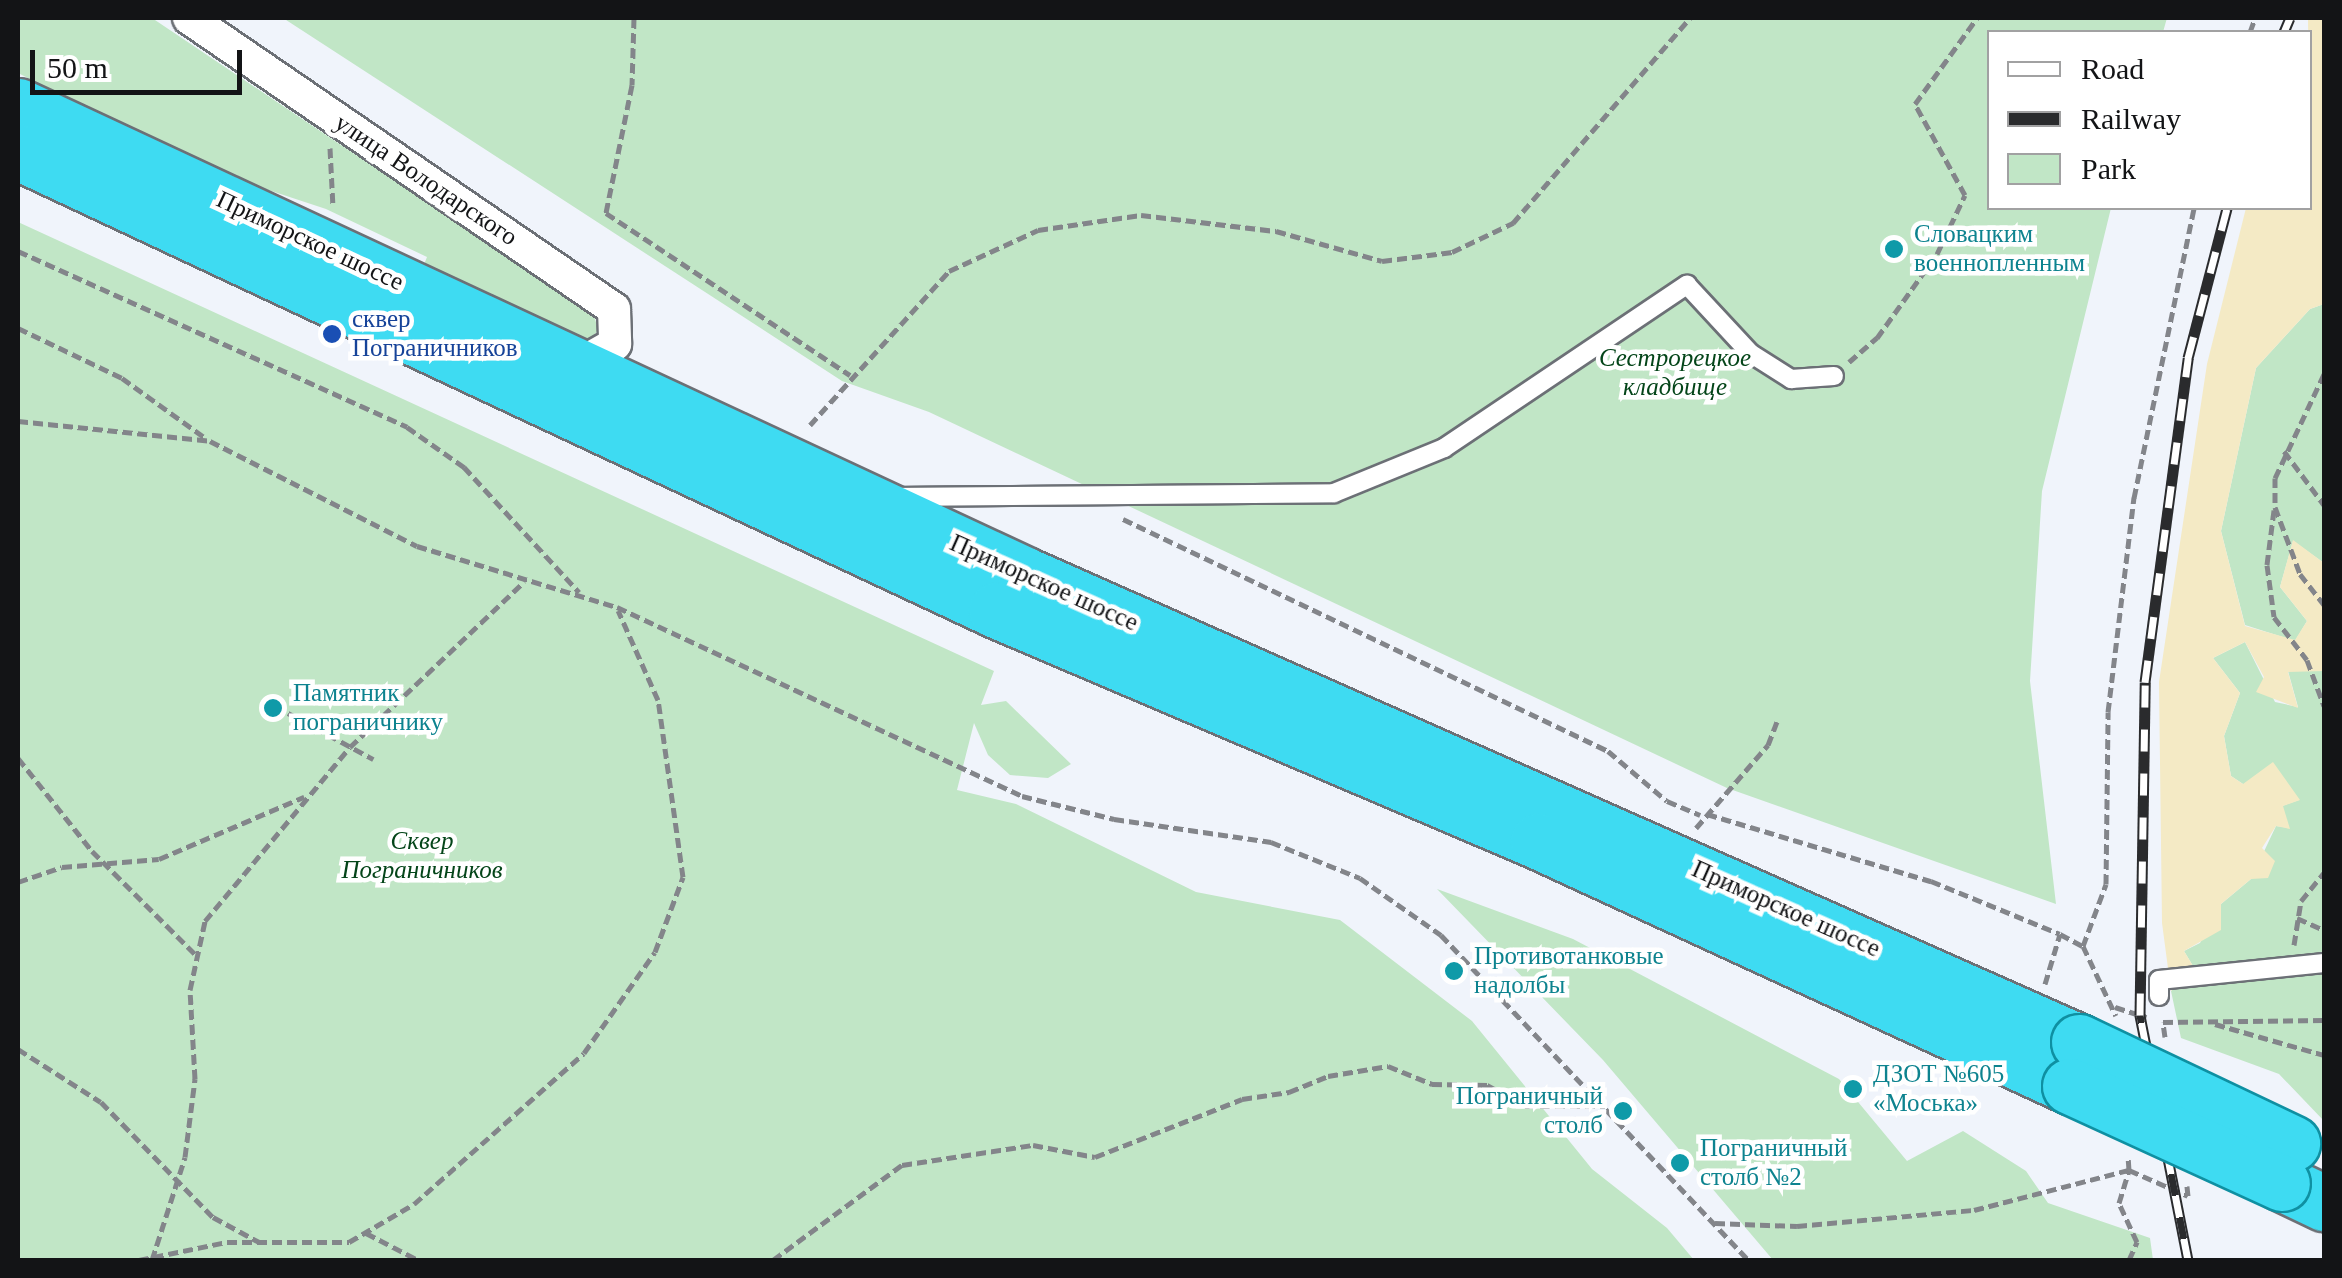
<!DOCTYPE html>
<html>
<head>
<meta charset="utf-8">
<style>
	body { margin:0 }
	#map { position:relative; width:2342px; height:1278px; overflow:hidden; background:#f0f4fb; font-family:"Times New Roman",serif }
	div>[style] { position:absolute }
	.green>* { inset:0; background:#c1e6c6 }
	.sand>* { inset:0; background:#f4eac5 }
	.path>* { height:5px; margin-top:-2.5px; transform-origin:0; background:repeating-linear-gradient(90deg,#83858a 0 10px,transparent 0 15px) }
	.roads { filter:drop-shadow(2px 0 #6c7076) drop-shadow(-2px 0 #6c7076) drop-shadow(0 2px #6c7076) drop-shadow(0 -2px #6c7076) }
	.service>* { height:18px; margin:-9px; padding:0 9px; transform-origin:9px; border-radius:9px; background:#fff }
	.minor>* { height:32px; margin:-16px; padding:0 16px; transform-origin:16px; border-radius:16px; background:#fff }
	.trunk>* { height:55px; margin:-27.5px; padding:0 27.5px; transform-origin:27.5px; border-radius:27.5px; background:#3edbf2 }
	.rail>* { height:11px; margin-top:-5.5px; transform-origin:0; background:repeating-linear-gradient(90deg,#fff 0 22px,#2a2b2d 0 44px); box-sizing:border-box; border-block:2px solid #2a2b2d }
	.bridges { filter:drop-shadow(2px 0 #0f90a2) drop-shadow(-2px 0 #0f90a2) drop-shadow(0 2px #0f90a2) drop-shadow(0 -2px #0f90a2) }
	.trunk-bridge>* { height:55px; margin:-27.5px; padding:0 27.5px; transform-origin:27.5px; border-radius:27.5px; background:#3edbf2 }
	.dots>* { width:28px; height:28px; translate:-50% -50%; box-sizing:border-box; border:5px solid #fff; border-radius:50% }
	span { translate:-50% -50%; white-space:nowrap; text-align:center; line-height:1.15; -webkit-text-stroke:9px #fff; paint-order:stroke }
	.street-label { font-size:25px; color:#131416 }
	.culture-label { font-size:25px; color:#0d838f }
	.left { translate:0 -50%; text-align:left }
	.right { translate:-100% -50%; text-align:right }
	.transit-label { font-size:25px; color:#164399 }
	.park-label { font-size:25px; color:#044519; font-style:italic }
	.frame { position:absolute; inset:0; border:20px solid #131416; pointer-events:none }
	.legend { position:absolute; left:1987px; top:30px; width:325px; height:180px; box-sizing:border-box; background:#fff; border:2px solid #a1a1a2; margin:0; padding:12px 18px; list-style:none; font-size:30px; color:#131416 }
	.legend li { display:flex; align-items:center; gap:20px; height:50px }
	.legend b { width:50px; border:2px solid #a1a1a2 }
	.scale { position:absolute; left:30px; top:50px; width:212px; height:45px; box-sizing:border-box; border:5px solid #131416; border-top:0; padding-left:12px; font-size:30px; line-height:35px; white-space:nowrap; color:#131416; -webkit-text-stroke:8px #fff; paint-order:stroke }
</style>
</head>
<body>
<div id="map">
	<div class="green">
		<i style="clip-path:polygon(18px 18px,152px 18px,594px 315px,598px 330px,590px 341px,575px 342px,423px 267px,427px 257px,326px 209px,217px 173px,18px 73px)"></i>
		<i style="clip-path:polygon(283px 18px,2167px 18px,2163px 32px,1990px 32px,1990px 208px,2111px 208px,2042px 491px,2030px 681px,2056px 904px,1727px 788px,929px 412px,842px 381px)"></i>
		<i style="clip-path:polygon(18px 222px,994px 671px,981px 705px,1006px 701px,1071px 764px,1048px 778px,1010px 775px,988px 755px,974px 723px,957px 790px,1016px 804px,1196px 892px,1340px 920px,1472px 1021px,1592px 1169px,1667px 1228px,1694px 1260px,18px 1260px)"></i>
		<i style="clip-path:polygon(2324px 304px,2324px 563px,2293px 541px,2280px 587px,2307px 621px,2295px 641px,2245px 625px,2221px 531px,2256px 368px,2310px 309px)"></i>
		<i style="clip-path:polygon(2245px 642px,2275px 702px,2298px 707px,2288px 671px,2324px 671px,2324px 1121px,2279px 1074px,2181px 1038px,2171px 991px,2196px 971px,2184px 951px,2200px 943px,2221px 904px,2251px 879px,2276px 826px,2289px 828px,2282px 806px,2299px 800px,2286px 782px,2243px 784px,2231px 776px,2224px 736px,2240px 693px,2213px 658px)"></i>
		<i style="clip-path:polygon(1437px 889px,1573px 939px,1839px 1079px,1907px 1161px,1963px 1131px,2026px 1171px,2048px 1203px,2150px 1238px,2153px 1260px,1773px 1260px,1603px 1060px)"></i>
	</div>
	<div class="sand">
		<i style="clip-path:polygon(2308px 18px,2324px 18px,2324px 304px,2310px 309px,2256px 368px,2221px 531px,2245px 626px,2295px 640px,2307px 621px,2280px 587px,2293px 540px,2324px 563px,2324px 671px,2288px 672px,2298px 708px,2256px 692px,2264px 677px,2245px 642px,2213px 658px,2240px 693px,2224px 736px,2231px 776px,2243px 784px,2273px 762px,2300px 800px,2283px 806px,2290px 829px,2276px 826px,2262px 848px,2275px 861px,2268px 878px,2251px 879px,2221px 904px,2221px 930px,2184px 951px,2196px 971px,2171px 991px,2162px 923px,2159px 682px,2207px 364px,2246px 208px,2310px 208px)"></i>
	</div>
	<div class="path">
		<i style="left:634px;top:18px;width:67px;rotate:91.7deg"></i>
		<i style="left:632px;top:85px;width:131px;rotate:101.5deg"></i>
		<i style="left:606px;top:213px;width:293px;rotate:33.6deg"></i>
		<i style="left:2250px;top:32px;width:15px;rotate:-70deg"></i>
		<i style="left:330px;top:148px;width:59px;rotate:87.1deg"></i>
		<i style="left:18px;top:251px;width:427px;rotate:24.3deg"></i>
		<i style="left:407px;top:427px;width:70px;rotate:35.1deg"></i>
		<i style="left:464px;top:467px;width:170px;rotate:47.4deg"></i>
		<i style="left:18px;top:328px;width:115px;rotate:25.7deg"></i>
		<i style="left:122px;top:378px;width:101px;rotate:35.7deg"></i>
		<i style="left:1849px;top:362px;width:37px;rotate:-41deg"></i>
		<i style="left:1877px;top:338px;width:103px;rotate:-54.5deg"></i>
		<i style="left:1937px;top:254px;width:65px;rotate:-64.6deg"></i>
		<i style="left:1965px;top:195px;width:104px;rotate:-118.8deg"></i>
		<i style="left:1915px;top:104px;width:106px;rotate:-54.2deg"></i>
		<i style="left:2324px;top:374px;width:115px;rotate:115.2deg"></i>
		<i style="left:2275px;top:478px;width:29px;rotate:90deg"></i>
		<i style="left:2275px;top:507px;width:72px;rotate:69.5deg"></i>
		<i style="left:2300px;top:574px;width:39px;rotate:52deg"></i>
		<i style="left:18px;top:421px;width:193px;rotate:5.9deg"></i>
		<i style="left:210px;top:441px;width:232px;rotate:26.9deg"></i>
		<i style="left:417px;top:546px;width:209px;rotate:17deg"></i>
		<i style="left:617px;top:607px;width:447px;rotate:25deg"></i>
		<i style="left:1022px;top:796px;width:95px;rotate:14deg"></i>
		<i style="left:1114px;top:819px;width:159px;rotate:8.3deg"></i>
		<i style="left:1271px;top:842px;width:96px;rotate:22deg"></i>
		<i style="left:1360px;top:878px;width:99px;rotate:35.1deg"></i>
		<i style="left:1441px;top:935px;width:447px;rotate:46.6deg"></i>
		<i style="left:810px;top:425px;width:207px;rotate:-47.9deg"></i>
		<i style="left:949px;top:271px;width:98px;rotate:-24.7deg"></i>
		<i style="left:1038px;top:230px;width:104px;rotate:-8.3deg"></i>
		<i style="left:1141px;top:215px;width:136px;rotate:6.8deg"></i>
		<i style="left:1276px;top:231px;width:110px;rotate:15.8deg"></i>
		<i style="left:1382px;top:261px;width:71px;rotate:-7.3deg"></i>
		<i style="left:1452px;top:252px;width:68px;rotate:-25.4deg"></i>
		<i style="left:1513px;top:223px;width:271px;rotate:-49.2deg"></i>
		<i style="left:2284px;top:451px;width:67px;rotate:53.5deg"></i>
		<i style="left:2274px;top:510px;width:55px;rotate:97.3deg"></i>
		<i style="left:2267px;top:565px;width:52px;rotate:82.3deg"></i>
		<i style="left:2274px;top:617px;width:54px;rotate:52.5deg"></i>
		<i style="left:2307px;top:660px;width:49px;rotate:69.7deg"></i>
		<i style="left:1123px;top:519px;width:538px;rotate:25.56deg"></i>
		<i style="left:1608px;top:751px;width:77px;rotate:40.3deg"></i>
		<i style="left:1667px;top:801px;width:36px;rotate:23deg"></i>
		<i style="left:288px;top:713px;width:97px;rotate:28.4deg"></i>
		<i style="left:18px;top:758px;width:119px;rotate:51.5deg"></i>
		<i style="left:92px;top:851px;width:147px;rotate:45deg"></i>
		<i style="left:1707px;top:814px;width:234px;rotate:16.7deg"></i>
		<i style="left:1931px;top:881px;width:139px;rotate:22.3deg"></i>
		<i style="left:2060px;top:934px;width:26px;rotate:28deg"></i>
		<i style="left:2083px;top:946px;width:77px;rotate:64.8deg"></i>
		<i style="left:1696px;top:828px;width:110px;rotate:-49.1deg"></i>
		<i style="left:1768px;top:745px;width:25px;rotate:-69deg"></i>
		<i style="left:18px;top:882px;width:46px;rotate:-18.8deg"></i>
		<i style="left:62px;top:867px;width:97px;rotate:-4.7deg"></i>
		<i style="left:159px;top:859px;width:158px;rotate:-23.2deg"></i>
		<i style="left:2297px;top:918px;width:30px;rotate:24deg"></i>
		<i style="left:2294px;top:945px;width:45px;rotate:-81deg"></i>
		<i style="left:2301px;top:901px;width:36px;rotate:-51deg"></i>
		<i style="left:2083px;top:946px;width:66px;rotate:-69.6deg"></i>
		<i style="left:2106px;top:884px;width:172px;rotate:-89.3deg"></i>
		<i style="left:2108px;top:712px;width:216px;rotate:-83.1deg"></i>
		<i style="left:2134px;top:498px;width:296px;rotate:-78.3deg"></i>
		<i style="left:2045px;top:984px;width:52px;rotate:-73.3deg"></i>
		<i style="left:2115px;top:1007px;width:33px;rotate:18deg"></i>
		<i style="left:2215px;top:1024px;width:113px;rotate:15.9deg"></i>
		<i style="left:2165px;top:1037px;width:15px;rotate:-98deg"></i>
		<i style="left:2163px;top:1022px;width:161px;rotate:-0.7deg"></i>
		<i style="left:18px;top:1049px;width:98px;rotate:32.6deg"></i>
		<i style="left:101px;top:1102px;width:161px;rotate:45.8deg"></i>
		<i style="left:213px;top:1217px;width:52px;rotate:28.5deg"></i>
		<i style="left:1715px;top:1223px;width:82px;rotate:2.1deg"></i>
		<i style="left:1797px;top:1226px;width:178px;rotate:-5.2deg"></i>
		<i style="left:1974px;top:1210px;width:160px;rotate:-14.5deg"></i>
		<i style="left:2129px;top:1170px;width:13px;rotate:-94deg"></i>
		<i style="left:366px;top:1233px;width:59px;rotate:27.4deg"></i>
		<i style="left:139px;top:1260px;width:90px;rotate:-11.6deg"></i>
		<i style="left:227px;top:1242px;width:122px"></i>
		<i style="left:349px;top:1242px;width:75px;rotate:-30.3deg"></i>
		<i style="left:414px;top:1204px;width:227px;rotate:-41.6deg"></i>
		<i style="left:584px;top:1053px;width:123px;rotate:-54.9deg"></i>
		<i style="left:655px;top:952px;width:80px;rotate:-69.5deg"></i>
		<i style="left:683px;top:877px;width:179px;rotate:-98deg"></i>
		<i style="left:658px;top:700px;width:98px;rotate:-114deg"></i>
		<i style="left:152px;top:1260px;width:108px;rotate:-72.2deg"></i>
		<i style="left:185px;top:1157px;width:79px;rotate:-82.7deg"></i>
		<i style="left:195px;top:1079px;width:89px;rotate:-93.2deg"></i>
		<i style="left:190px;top:990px;width:71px;rotate:-77.7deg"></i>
		<i style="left:205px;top:921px;width:226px;rotate:-50.2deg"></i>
		<i style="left:350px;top:747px;width:240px;rotate:-43.5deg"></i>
		<i style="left:773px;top:1260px;width:160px;rotate:-36.4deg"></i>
		<i style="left:902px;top:1165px;width:133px;rotate:-8.7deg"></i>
		<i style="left:1033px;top:1145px;width:63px;rotate:11deg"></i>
		<i style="left:1095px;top:1157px;width:158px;rotate:-21.5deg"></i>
		<i style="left:1242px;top:1099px;width:48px;rotate:-8.5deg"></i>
		<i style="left:1289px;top:1092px;width:42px;rotate:-22.3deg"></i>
		<i style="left:1328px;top:1076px;width:61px;rotate:-9.5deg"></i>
		<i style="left:1388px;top:1066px;width:48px;rotate:22.2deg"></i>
		<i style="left:1432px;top:1084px;width:55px;rotate:1deg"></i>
		<i style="left:1487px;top:1085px;width:43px;rotate:28.9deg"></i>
		<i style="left:1525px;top:1106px;width:80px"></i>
		<i style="left:2129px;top:1260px;width:20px;rotate:-66deg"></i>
		<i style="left:2137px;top:1242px;width:43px;rotate:-114.8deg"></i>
		<i style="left:2119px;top:1203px;width:34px;rotate:-73deg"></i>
		<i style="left:2129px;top:1170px;width:64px;rotate:23.8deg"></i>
		<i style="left:2188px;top:1196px;width:10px;rotate:-96deg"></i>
	</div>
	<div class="roads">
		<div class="service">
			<i style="left:901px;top:497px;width:433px;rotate:-0.5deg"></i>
			<i style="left:1334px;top:493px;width:119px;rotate:-22.2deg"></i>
			<i style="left:1444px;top:448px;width:293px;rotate:-33.9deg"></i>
			<i style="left:1687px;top:285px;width:93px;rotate:47.2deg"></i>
			<i style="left:1750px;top:353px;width:49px;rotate:32.4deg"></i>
			<i style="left:1791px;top:379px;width:43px;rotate:-4deg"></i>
			<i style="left:2159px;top:996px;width:16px;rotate:-90deg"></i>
			<i style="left:2159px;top:980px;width:166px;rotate:-5.9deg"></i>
		</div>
		<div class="minor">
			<i style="left:189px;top:18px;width:515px;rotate:34.4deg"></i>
			<i style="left:614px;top:309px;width:35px;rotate:88deg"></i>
			<i style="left:615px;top:344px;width:43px;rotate:150.4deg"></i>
		</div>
		<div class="trunk">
			<i style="left:18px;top:106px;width:1111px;rotate:24.97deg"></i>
			<i style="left:1025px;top:575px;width:1153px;rotate:23.9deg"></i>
			<i style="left:18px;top:152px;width:1080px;rotate:25.09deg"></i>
			<i style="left:996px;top:610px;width:589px;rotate:23.08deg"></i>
			<i style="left:1538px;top:841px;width:586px;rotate:24.73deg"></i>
			<i style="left:2282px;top:1183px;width:47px;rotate:25.5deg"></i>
		</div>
	</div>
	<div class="rail">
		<i style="left:2284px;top:32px;width:15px;rotate:-67deg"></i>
		<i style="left:2188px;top:1260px;width:250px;rotate:-101.1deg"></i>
		<i style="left:2140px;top:1015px;width:333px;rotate:-89.1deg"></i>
		<i style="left:2145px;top:682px;width:327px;rotate:-82.4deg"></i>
		<i style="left:2188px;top:358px;width:155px;rotate:-75.4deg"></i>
	</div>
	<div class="bridges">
		<div class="trunk-bridge">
			<i style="left:2079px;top:1042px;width:236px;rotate:25.4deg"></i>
			<i style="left:2070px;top:1086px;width:233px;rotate:24.6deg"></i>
		</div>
	</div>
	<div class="dots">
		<i style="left:1894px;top:249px;background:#0f9aa8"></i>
		<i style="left:332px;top:334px;background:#1a4fb4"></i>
		<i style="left:273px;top:708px;background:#0f9aa8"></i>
		<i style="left:1454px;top:971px;background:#0f9aa8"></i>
		<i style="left:1853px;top:1089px;background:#0f9aa8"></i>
		<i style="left:1623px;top:1111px;background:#0f9aa8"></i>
		<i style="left:1680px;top:1163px;background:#0f9aa8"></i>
	</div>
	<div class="street-label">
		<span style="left:426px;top:180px;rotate:34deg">улица Володарского</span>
		<span style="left:310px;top:241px;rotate:25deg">Приморское шоссе</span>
		<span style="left:1044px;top:583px;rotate:24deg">Приморское шоссе</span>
		<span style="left:1786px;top:909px;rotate:24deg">Приморское шоссе</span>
	</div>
	<div class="culture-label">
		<span class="left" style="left:1914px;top:249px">Словацким<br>военнопленным</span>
		<span class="left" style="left:293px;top:708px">Памятник<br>пограничнику</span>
		<span class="left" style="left:1474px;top:971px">Противотанковые<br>надолбы</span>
		<span class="left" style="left:1873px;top:1089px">ДЗОТ №605<br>«Моська»</span>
		<span class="right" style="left:1603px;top:1111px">Пограничный<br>столб</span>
		<span class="left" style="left:1700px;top:1163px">Пограничный<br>столб №2</span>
	</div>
	<div class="transit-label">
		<span class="left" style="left:352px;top:334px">сквер<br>Пограничников</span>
	</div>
	<div class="park-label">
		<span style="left:1675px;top:373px">Сестрорецкое<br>кладбище</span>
		<span style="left:422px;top:856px">Сквер<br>Пограничников</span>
	</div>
	<div class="frame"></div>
	<ul class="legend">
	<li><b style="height:12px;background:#fff"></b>Road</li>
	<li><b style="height:12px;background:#2a2b2d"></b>Railway</li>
	<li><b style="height:28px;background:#c1e6c6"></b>Park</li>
	</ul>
	<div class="scale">50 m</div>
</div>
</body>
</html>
